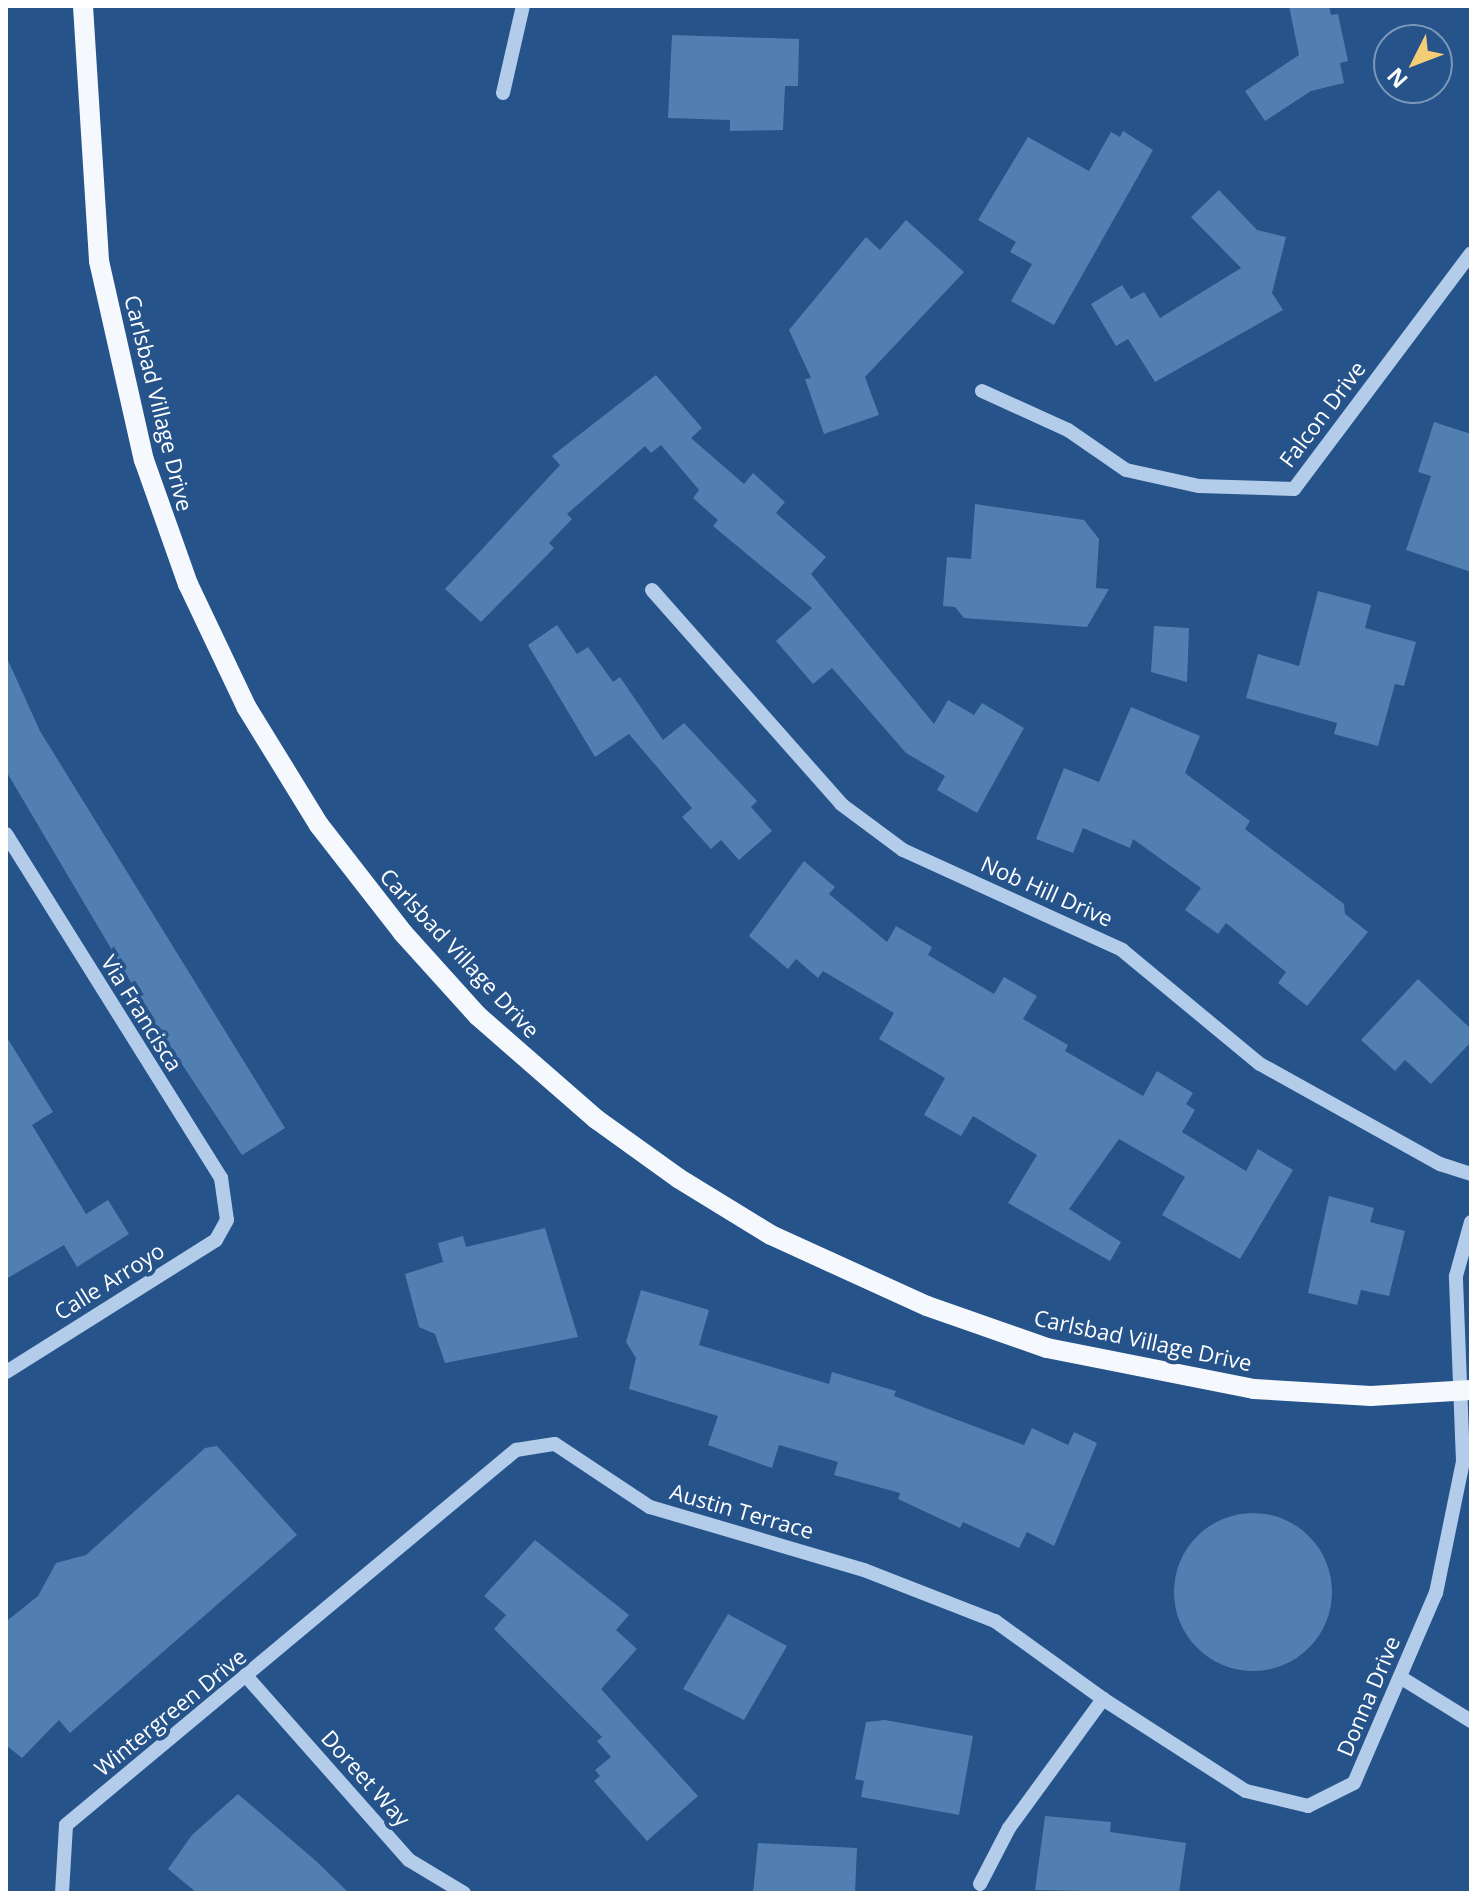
<!DOCTYPE html>
<html>
<head>
<meta charset="utf-8">
<style>
	body { margin:0 }
	#map { position:relative; width:1477px; height:1899px; overflow:hidden; background:#25538a; font-family:"Open Sans",sans-serif }
	div>[style] { position:absolute }
	.building>* { inset:0; background:#517fb2 }
	.round { border-radius:50% }
	.minor>* { height:14px; margin:-7px; padding:0 7px; transform-origin:7px; border-radius:7px; background:#b2ccea }
	.major>* { height:20px; margin:-10px; padding:0 10px; transform-origin:10px; border-radius:10px; background:#f5f9fe }
	span { translate:-50% -50%; white-space:nowrap; text-align:center; line-height:1.15; -webkit-text-stroke:8px #25538a; paint-order:stroke }
	.street-label { font-size:22px; color:#fff }
	.frame { position:absolute; inset:0; border:8px solid #fff; pointer-events:none }
	.north { position:absolute; left:1373px; top:24px; width:80px; height:80px; box-sizing:border-box; background:#25538a; border:2px solid #7c98b9; border-radius:50%; rotate:228deg; font-size:22px; font-weight:700; line-height:32px; text-align:center; color:#fff }
	.north::after { content:''; display:block; margin:auto; width:28px; height:36px; background:#f4cd76; clip-path:polygon(50% 0,100% 100%,50% 72%,0 100%) }
</style>
</head>
<body>
<div id="map">
	<div class="building">
		<i style="clip-path:polygon(1289px 6px,1329px 6px,1331px 15px,1338px 14px,1348px 61px,1340px 63px,1344px 83px,1311px 91px,1265px 121px,1245px 91px,1299px 55px)"></i>
		<i style="clip-path:polygon(672px 35px,799px 39px,798px 86px,785px 86px,783px 130px,730px 131px,730px 120px,668px 118px)"></i>
		<i style="clip-path:polygon(1123px 131px,1153px 150px,1054px 325px,1011px 301px,1032px 264px,1010px 252px,1016px 242px,978px 220px,1028px 137px,1089px 171px,1111px 132px,1120px 137px)"></i>
		<i style="clip-path:polygon(1219px 190px,1257px 230px,1286px 237px,1272px 293px,1283px 310px,1155px 382px,1128px 339px,1116px 346px,1091px 304px,1122px 285px,1131px 299px,1144px 292px,1160px 318px,1241px 268px,1191px 217px)"></i>
		<i style="clip-path:polygon(906px 220px,964px 272px,865px 377px,879px 415px,824px 434px,805px 379px,811px 378px,789px 330px,866px 237px,880px 250px)"></i>
		<i style="clip-path:polygon(656px 375px,702px 428px,691px 438px,744px 484px,753px 473px,785px 502px,776px 513px,826px 557px,811px 574px,934px 724px,948px 700px,974px 715px,982px 703px,1024px 728px,977px 813px,937px 790px,945px 776px,906px 753px,832px 668px,813px 684px,776px 641px,812px 608px,713px 526px,718px 520px,693px 498px,699px 490px,661px 445px,651px 453px,645px 446px,567px 514px,572px 519px,549px 543px,554px 548px,481px 622px,445px 589px,560px 465px,552px 456px)"></i>
		<i style="clip-path:polygon(1434px 422px,1471px 434px,1471px 572px,1406px 550px,1431px 476px,1418px 472px)"></i>
		<i style="clip-path:polygon(975px 504px,1084px 520px,1099px 539px,1096px 588px,1109px 589px,1087px 627px,964px 618px,955px 607px,943px 606px,947px 557px,971px 559px)"></i>
		<i style="clip-path:polygon(1318px 591px,1371px 605px,1365px 628px,1416px 642px,1404px 686px,1395px 684px,1378px 746px,1334px 734px,1337px 723px,1246px 698px,1258px 654px,1299px 666px)"></i>
		<i style="clip-path:polygon(557px 625px,577px 654px,588px 647px,613px 682px,620px 677px,663px 740px,684px 723px,757px 801px,751px 807px,772px 831px,739px 860px,721px 840px,711px 849px,682px 817px,692px 808px,629px 734px,595px 757px,528px 645px)"></i>
		<i style="clip-path:polygon(1154px 626px,1189px 628px,1187px 682px,1151px 672px)"></i>
		<i style="clip-path:polygon(6px 656px,40px 731px,285px 1128px,242px 1155px,158px 1028px,6px 771px)"></i>
		<i style="clip-path:polygon(1131px 707px,1200px 736px,1185px 773px,1250px 821px,1245px 829px,1344px 904px,1345px 914px,1368px 932px,1307px 1006px,1278px 983px,1286px 972px,1226px 923px,1218px 934px,1185px 910px,1201px 888px,1133px 839px,1130px 848px,1083px 828px,1073px 853px,1036px 839px,1064px 768px,1099px 782px)"></i>
		<i style="clip-path:polygon(804px 861px,835px 887px,829px 894px,887px 942px,896px 926px,932px 947px,928px 955px,994px 994px,1004px 977px,1037px 996px,1023px 1019px,1068px 1045px,1065px 1051px,1143px 1096px,1157px 1071px,1193px 1093px,1186px 1104px,1195px 1110px,1182px 1132px,1246px 1171px,1258px 1149px,1293px 1170px,1240px 1259px,1162px 1215px,1185px 1177px,1119px 1139px,1069px 1209px,1121px 1242px,1110px 1261px,1008px 1203px,1037px 1155px,973px 1116px,961px 1136px,924px 1115px,945px 1078px,879px 1039px,894px 1013px,823px 971px,818px 978px,796px 959px,788px 969px,749px 936px)"></i>
		<i style="clip-path:polygon(1418px 979px,1471px 1029px,1471px 1042px,1431px 1084px,1405px 1060px,1395px 1071px,1361px 1040px)"></i>
		<i style="clip-path:polygon(6px 1036px,53px 1112px,32px 1125px,86px 1214px,108px 1200px,129px 1234px,77px 1267px,64px 1245px,6px 1279px)"></i>
		<i style="clip-path:polygon(1329px 1196px,1374px 1208px,1370px 1222px,1405px 1231px,1389px 1296px,1361px 1290px,1357px 1305px,1308px 1293px)"></i>
		<i style="clip-path:polygon(545px 1228px,578px 1337px,445px 1363px,435px 1334px,419px 1327px,405px 1274px,443px 1262px,438px 1243px,463px 1236px,466px 1247px)"></i>
		<i style="clip-path:polygon(641px 1290px,709px 1310px,699px 1345px,829px 1384px,832px 1372px,896px 1391px,894px 1396px,1024px 1445px,1032px 1428px,1068px 1445px,1074px 1432px,1097px 1443px,1054px 1546px,1027px 1532px,1019px 1548px,963px 1522px,960px 1528px,898px 1499px,900px 1493px,834px 1475px,838px 1462px,779px 1445px,772px 1468px,708px 1445px,718px 1416px,629px 1389px,636px 1358px,626px 1342px)"></i>
		<i style="clip-path:polygon(217px 1446px,297px 1535px,70px 1733px,59px 1720px,22px 1758px,6px 1745px,8px 1620px,38px 1596px,56px 1563px,86px 1555px,205px 1448px)"></i>
		<i class="round" style="left:1174px;top:1513px;width:158px;height:158px"></i>
		<i style="clip-path:polygon(535px 1540px,629px 1615px,616px 1630px,637px 1649px,601px 1689px,698px 1796px,647px 1841px,594px 1781px,600px 1776px,595px 1770px,611px 1757px,597px 1741px,602px 1737px,494px 1629px,506px 1615px,484px 1596px)"></i>
		<i style="clip-path:polygon(728px 1614px,787px 1646px,744px 1720px,683px 1689px)"></i>
		<i style="clip-path:polygon(885px 1720px,973px 1736px,959px 1815px,861px 1797px,864px 1781px,855px 1779px,866px 1722px)"></i>
		<i style="clip-path:polygon(238px 1794px,316px 1861px,349px 1893px,197px 1893px,168px 1869px,192px 1835px)"></i>
		<i style="clip-path:polygon(1045px 1816px,1111px 1822px,1110px 1832px,1186px 1843px,1179px 1893px,1035px 1890px)"></i>
		<i style="clip-path:polygon(758px 1843px,857px 1848px,855px 1893px,753px 1893px)"></i>
	</div>
	<div class="minor">
		<i style="left:503px;top:93px;width:89px;rotate:-77.1deg"></i>
		<i style="left:982px;top:391px;width:94px;rotate:24.4deg"></i>
		<i style="left:1068px;top:430px;width:70px;rotate:34.6deg"></i>
		<i style="left:1126px;top:470px;width:75px;rotate:12.4deg"></i>
		<i style="left:1199px;top:486px;width:95px;rotate:1.8deg"></i>
		<i style="left:1294px;top:489px;width:295px;rotate:-53.1deg"></i>
		<i style="left:652px;top:590px;width:286px;rotate:48.5deg"></i>
		<i style="left:841px;top:804px;width:77px;rotate:36.6deg"></i>
		<i style="left:903px;top:850px;width:241px;rotate:24.5deg"></i>
		<i style="left:1122px;top:950px;width:179px;rotate:39.6deg"></i>
		<i style="left:1260px;top:1064px;width:206px;rotate:29.1deg"></i>
		<i style="left:1440px;top:1164px;width:33px;rotate:18deg"></i>
		<i style="left:6px;top:834px;width:406px;rotate:58deg"></i>
		<i style="left:221px;top:1178px;width:42px;rotate:81.9deg"></i>
		<i style="left:227px;top:1220px;width:23px;rotate:119deg"></i>
		<i style="left:216px;top:1240px;width:248px;rotate:147.8deg"></i>
		<i style="left:247px;top:1677px;width:244px;rotate:48.5deg"></i>
		<i style="left:409px;top:1860px;width:64px;rotate:31deg"></i>
		<i style="left:1400px;top:1677px;width:84px;rotate:31.8deg"></i>
		<i style="left:980px;top:1884px;width:63px;rotate:-62.6deg"></i>
		<i style="left:1009px;top:1828px;width:160px;rotate:-53.9deg"></i>
		<i style="left:1103px;top:1699px;width:170px;rotate:32.8deg"></i>
		<i style="left:1246px;top:1791px;width:64px;rotate:13.6deg"></i>
		<i style="left:1308px;top:1806px;width:51px;rotate:-26.6deg"></i>
		<i style="left:1354px;top:1783px;width:207px;rotate:-66.7deg"></i>
		<i style="left:1436px;top:1593px;width:134px;rotate:-78.4deg"></i>
		<i style="left:1463px;top:1462px;width:186px;rotate:-92.2deg"></i>
		<i style="left:1456px;top:1276px;width:56px;rotate:-74.5deg"></i>
		<i style="left:62px;top:1893px;width:68px;rotate:-86.6deg"></i>
		<i style="left:66px;top:1825px;width:586px;rotate:-39.81deg"></i>
		<i style="left:516px;top:1450px;width:39px;rotate:-9deg"></i>
		<i style="left:555px;top:1444px;width:114px;rotate:33.6deg"></i>
		<i style="left:650px;top:1507px;width:223px;rotate:16.4deg"></i>
		<i style="left:864px;top:1570px;width:141px;rotate:21.3deg"></i>
		<i style="left:995px;top:1621px;width:133px;rotate:35.8deg"></i>
	</div>
	<div class="major">
		<i style="left:83px;top:6px;width:256px;rotate:86.4deg"></i>
		<i style="left:99px;top:261px;width:204px;rotate:77.3deg"></i>
		<i style="left:144px;top:460px;width:132px;rotate:70.5deg"></i>
		<i style="left:188px;top:584px;width:137px;rotate:64.6deg"></i>
		<i style="left:247px;top:708px;width:137px;rotate:58.4deg"></i>
		<i style="left:319px;top:825px;width:137px;rotate:52.1deg"></i>
		<i style="left:403px;top:933px;width:112px;rotate:47.9deg"></i>
		<i style="left:478px;top:1016px;width:157px;rotate:41.1deg"></i>
		<i style="left:596px;top:1119px;width:101px;rotate:35.7deg"></i>
		<i style="left:678px;top:1178px;width:109px;rotate:31.5deg"></i>
		<i style="left:771px;top:1235px;width:171px;rotate:24.5deg"></i>
		<i style="left:927px;top:1306px;width:127px;rotate:19.3deg"></i>
		<i style="left:1047px;top:1348px;width:211px;rotate:11.2deg"></i>
		<i style="left:1254px;top:1389px;width:117px;rotate:3.4deg"></i>
		<i style="left:1371px;top:1396px;width:100px;rotate:-3.4deg"></i>
	</div>
	<div class="street-label">
		<span style="left:159px;top:403px;rotate:76deg">Carlsbad Village Drive</span>
		<span style="left:1322px;top:414px;rotate:-53deg">Falcon Drive</span>
		<span style="left:1047px;top:891px;rotate:24deg">Nob Hill Drive</span>
		<span style="left:460px;top:953px;rotate:47deg">Carlsbad Village Drive</span>
		<span style="left:142px;top:1013px;rotate:58deg">Via Francisca</span>
		<span style="left:109px;top:1281px;rotate:-32deg">Calle Arroyo</span>
		<span style="left:1143px;top:1340px;rotate:12deg">Carlsbad Village Drive</span>
		<span style="left:742px;top:1511px;rotate:16deg">Austin Terrace</span>
		<span style="left:1368px;top:1696px;rotate:-67deg">Donna Drive</span>
		<span style="left:170px;top:1712px;rotate:-39deg">Wintergreen Drive</span>
		<span style="left:366px;top:1778px;rotate:48deg">Doreet Way</span>
	</div>
	<div class="frame"></div>
	<div class="north">N</div>
</div>
</body>
</html>
